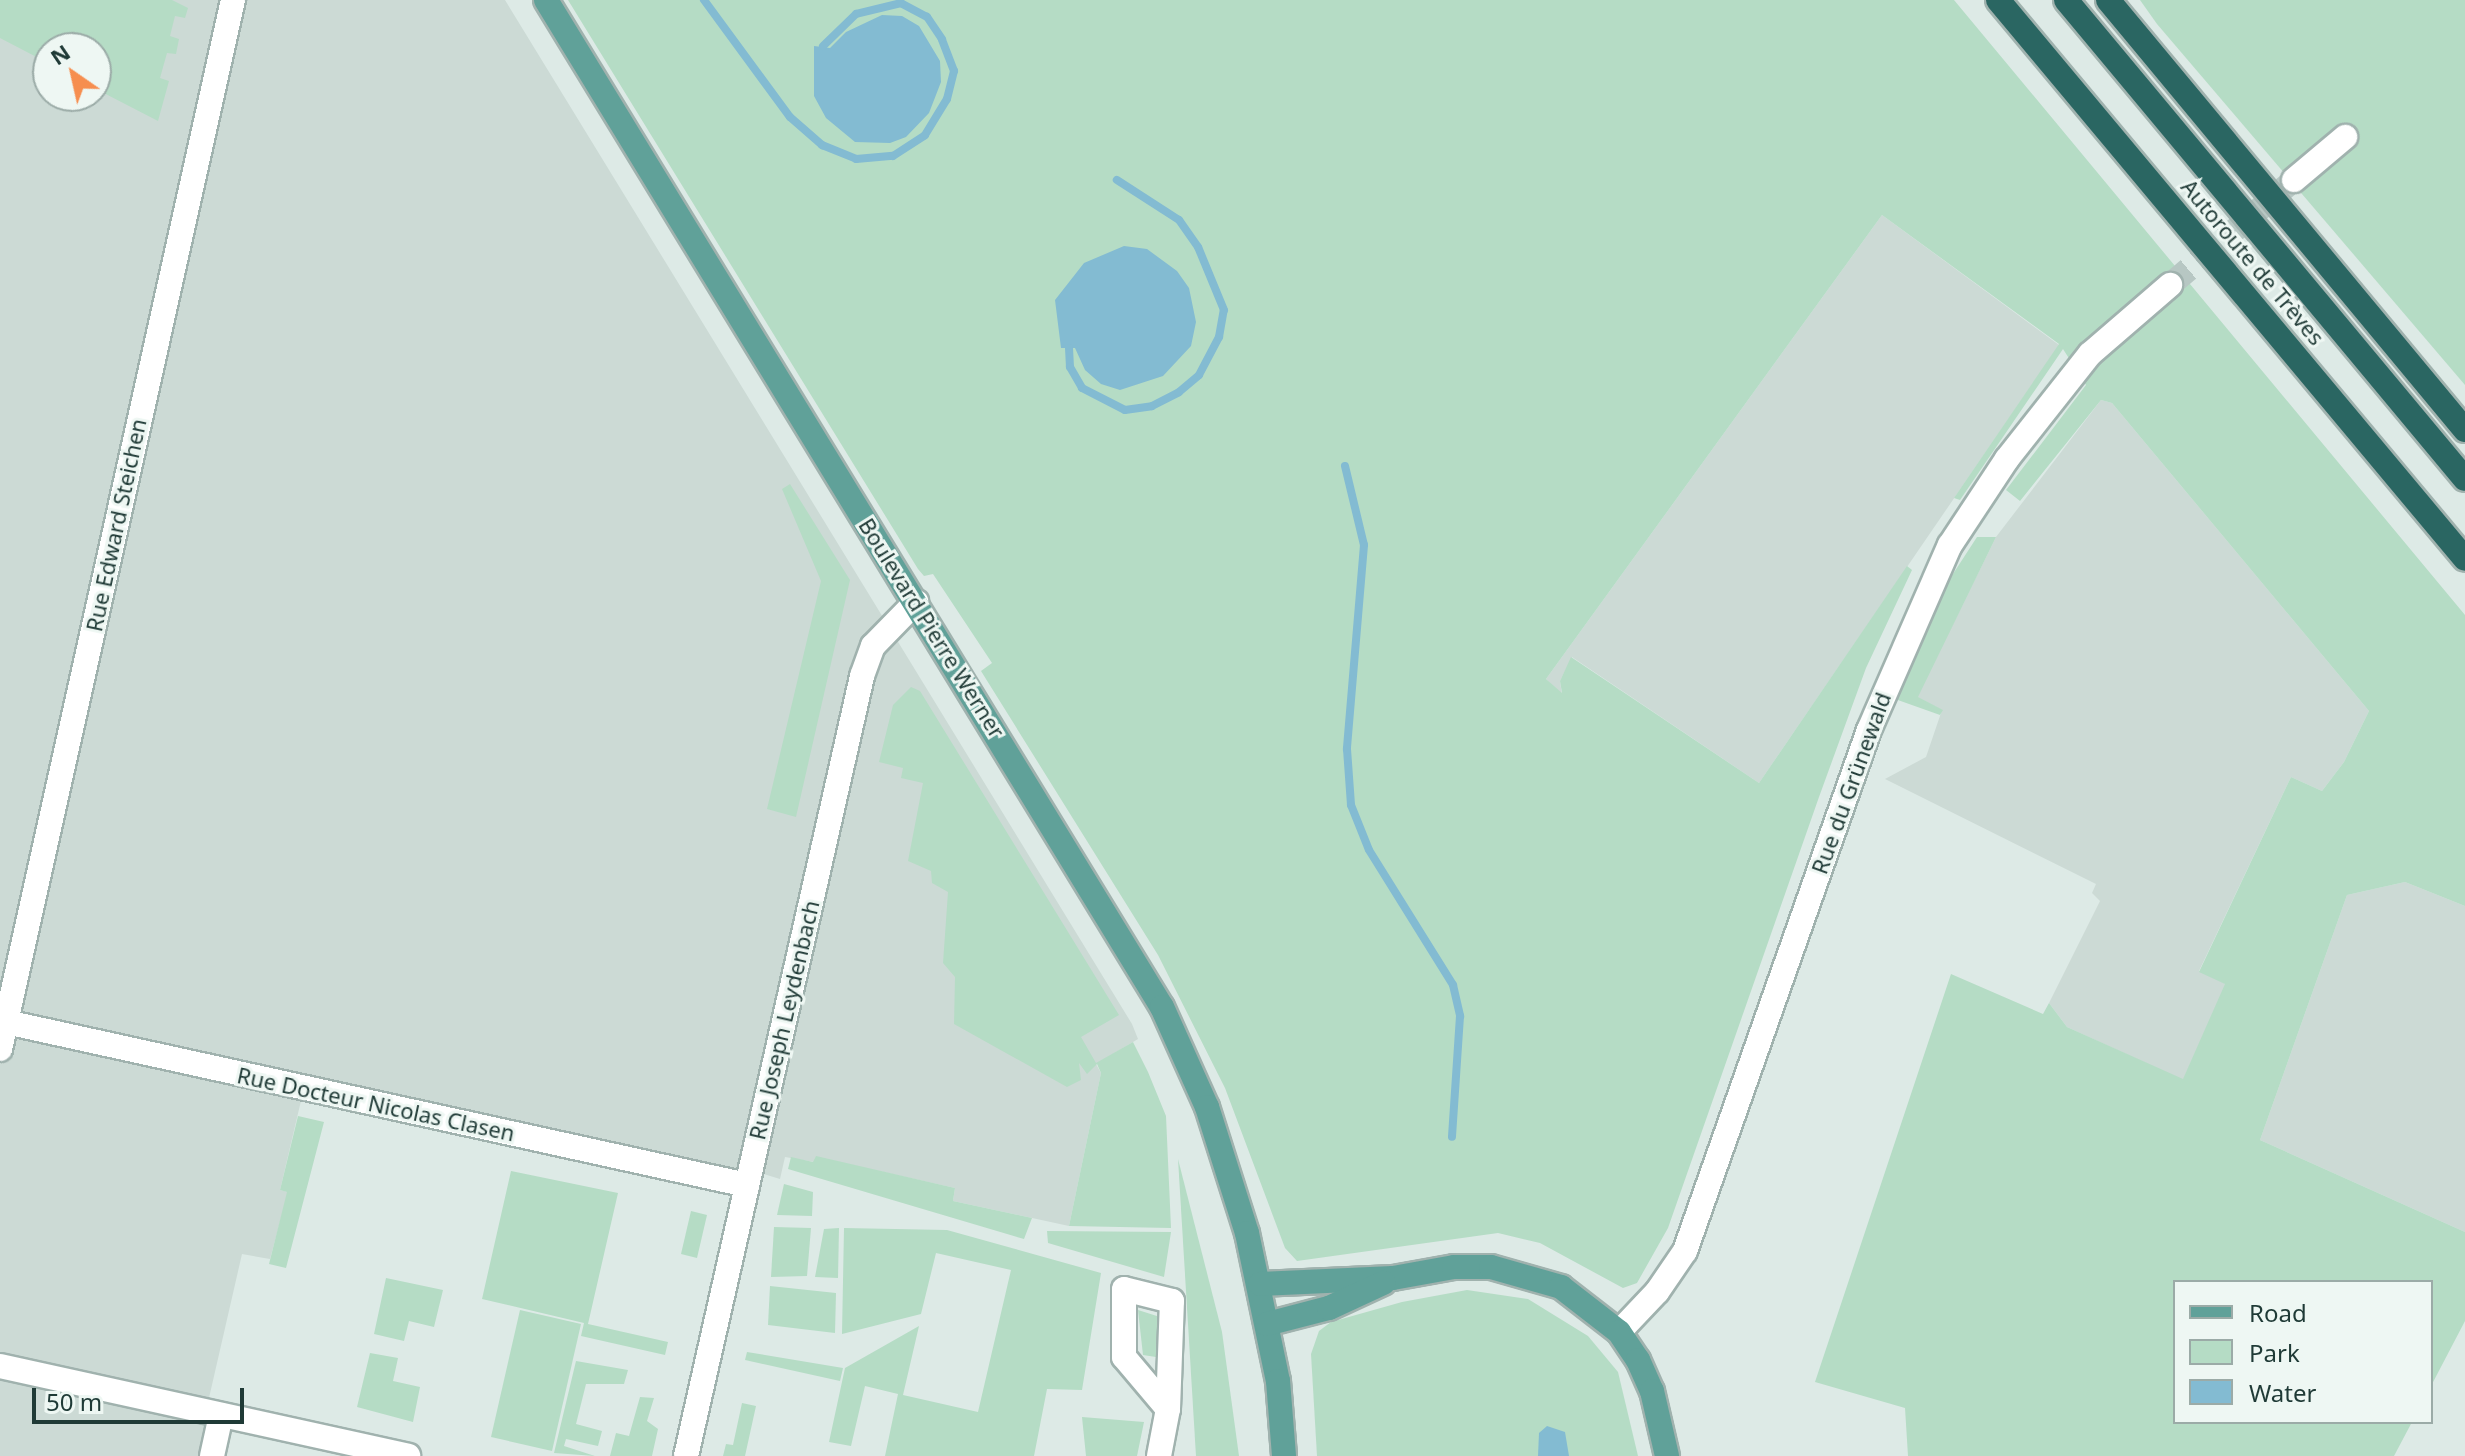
<!DOCTYPE html>
<html>
<head>
<meta charset="utf-8">
<style>
	body { margin:0 }
	#map { position:relative; width:2465px; height:1456px; overflow:hidden; background:#ddeae6; font-family:"Noto Sans",sans-serif }
	div>[style] { position:absolute }
	.built>* { inset:0; background:#ccdad5 }
	.green>* { inset:0; background:#b5dcc5 }
	.water>* { inset:0; background:#83bbd2 }
	.stream>* { height:8px; margin:-4px; padding:0 4px; transform-origin:4px; border-radius:4px; background:#83bbd2 }
	.minor-tunnel>* { height:24px; margin-top:-12px; transform-origin:0; background:repeating-linear-gradient(90deg,#b7c7c3 0 24px,transparent 0 36px) }
	.roads { filter:drop-shadow(2px 0 #a0b2ae) drop-shadow(-2px 0 #a0b2ae) drop-shadow(0 2px #a0b2ae) drop-shadow(0 -2px #a0b2ae) }
	.minor>* { height:24px; margin:-12px; padding:0 12px; transform-origin:12px; border-radius:12px; background:#fff }
	.major>* { height:24px; margin:-12px; padding:0 12px; transform-origin:12px; border-radius:12px; background:#60a199 }
	.highway>* { height:24px; margin:-12px; padding:0 12px; transform-origin:12px; border-radius:12px; background:#2a6662 }
	span { translate:-50% -50%; white-space:nowrap; text-align:center; line-height:1.15; -webkit-text-stroke:6px #eef7f3; paint-order:stroke }
	.street-label { font-size:22px; color:#1f3a36 }
	.legend { position:absolute; left:2173px; top:1280px; width:260px; height:144px; box-sizing:border-box; background:#eef7f3; border:2px solid #9baba7; margin:0; padding:10px 14px; list-style:none; font-size:24px; color:#1f3a36 }
	.legend li { display:flex; align-items:center; gap:16px; height:40px }
	.legend b { width:40px; border:2px solid #9baba7 }
	.north { position:absolute; left:32px; top:32px; width:80px; height:80px; box-sizing:border-box; background:#eef7f3; border:2px solid #9baba7; border-radius:50%; rotate:326deg; font-size:22px; font-weight:700; line-height:32px; text-align:center; color:#1f3a36 }
	.north::after { content:''; display:block; margin:auto; width:28px; height:36px; background:#f68e4f; clip-path:polygon(50% 0,100% 100%,50% 72%,0 100%) }
	.scale { position:absolute; left:32px; top:1388px; width:212px; height:36px; box-sizing:border-box; border:4px solid #1f3a36; border-top:0; padding-left:10px; font-size:24px; line-height:28px; white-space:nowrap; color:#1f3a36; -webkit-text-stroke:6px #eef7f3; paint-order:stroke }
</style>
</head>
<body>
<div id="map">
	<div class="built">
		<i style="clip-path:polygon(evenodd,0 0,505px 0,1132px 1024px,1138px 1039px,1096px 1064px,1101px 1073px,1069px 1226px,953px 1201px,955px 1188px,816px 1157px,814px 1162px,785px 1157px,780px 1179px,751px 1170px,747px 1185px,304px 1088px,280px 1190px,288px 1192px,270px 1259px,242px 1254px,206px 1411px,212px 1456px,0 1456px,0 0,48px 48px,96px 48px,96px 96px,48px 96px,48px 48px)"></i>
		<i style="clip-path:polygon(1882px 215px,2059px 345px,1759px 783px,1572px 657px,1560px 681px,1562px 695px,1546px 679px)"></i>
		<i style="clip-path:polygon(2101px 400px,2112px 403px,2369px 711px,2344px 762px,2322px 791px,2291px 777px,2199px 971px,2226px 984px,2183px 1080px,2067px 1027px,2049px 1003px,2100px 901px,2092px 893px,2096px 884px,1885px 779px,1926px 757px,1942px 710px,1917px 697px,1996px 537px)"></i>
		<i style="clip-path:polygon(2405px 882px,2465px 906px,2465px 1232px,2260px 1140px,2347px 895px)"></i>
	</div>
	<div class="green">
		<i style="clip-path:polygon(0 0,172px 0,188px 8px,185px 18px,175px 16px,170px 36px,179px 39px,176px 54px,167px 53px,160px 78px,169px 81px,158px 121px,96px 89px,96px 48px,48px 48px,48px 63px,0 38px)"></i>
		<i style="clip-path:polygon(568px 0,1954px 0,2465px 615px,2465px 906px,2405px 882px,2347px 895px,2260px 1140px,2465px 1232px,2465px 1321px,2431px 1386px,2431px 1282px,2175px 1282px,2175px 1422px,2412px 1422px,2394px 1456px,1908px 1456px,1905px 1408px,1815px 1382px,1951px 974px,2043px 1014px,2049px 1003px,2067px 1027px,2183px 1079px,2225px 984px,2199px 972px,2291px 777px,2322px 791px,2344px 762px,2369px 711px,2112px 403px,2101px 400px,2020px 501px,2006px 490px,2086px 385px,2063px 349px,1960px 500px,1954px 498px,2059px 344px,1882px 215px,1546px 679px,1562px 693px,1560px 681px,1571px 657px,1759px 783px,1907px 566px,1912px 570px,1866px 668px,1819px 797px,1668px 1228px,1637px 1283px,1623px 1288px,1540px 1243px,1498px 1233px,1297px 1261px,1285px 1248px,1225px 1088px,1158px 955px,981px 671px,992px 663px,933px 574px,924px 576px,918px 569px)"></i>
		<i style="clip-path:polygon(2140px 0,2465px 0,2465px 385px,2157px 24px)"></i>
		<i style="clip-path:polygon(790px 484px,850px 580px,796px 817px,767px 809px,821px 581px,782px 489px)"></i>
		<i style="clip-path:polygon(1977px 537px,1996px 537px,1918px 697px,1943px 710px,1940px 715px,1895px 699px,1951px 577px)"></i>
		<i style="clip-path:polygon(911px 687px,920px 691px,1119px 1015px,1081px 1037px,1096px 1063px,1133px 1042px,1148px 1072px,1166px 1116px,1171px 1228px,1069px 1226px,1101px 1073px,1097px 1064px,1087px 1074px,1079px 1063px,1081px 1080px,1067px 1087px,954px 1024px,955px 977px,943px 963px,948px 892px,932px 883px,931px 871px,908px 861px,923px 783px,901px 778px,903px 768px,879px 762px,893px 705px)"></i>
		<i style="clip-path:polygon(298px 1116px,324px 1122px,286px 1268px,269px 1264px,287px 1192px,280px 1190px)"></i>
		<i style="clip-path:polygon(816px 1156px,955px 1188px,953px 1201px,1032px 1218px,1024px 1239px,788px 1169px,791px 1157px,813px 1162px)"></i>
		<i style="clip-path:polygon(1178px 1159px,1222px 1332px,1239px 1456px,1196px 1456px)"></i>
		<i style="clip-path:polygon(511px 1171px,618px 1193px,588px 1324px,668px 1342px,665px 1355px,581px 1336px,584px 1323px,482px 1299px)"></i>
		<i style="clip-path:polygon(784px 1184px,813px 1192px,812px 1216px,777px 1215px)"></i>
		<i style="clip-path:polygon(691px 1211px,707px 1215px,697px 1258px,681px 1254px)"></i>
		<i style="clip-path:polygon(774px 1227px,811px 1228px,807px 1276px,771px 1277px)"></i>
		<i style="clip-path:polygon(839px 1228px,838px 1278px,815px 1277px,824px 1229px)"></i>
		<i style="clip-path:polygon(844px 1228px,947px 1230px,1101px 1273px,1082px 1390px,1047px 1389px,1034px 1456px,885px 1456px,898px 1394px,865px 1386px,851px 1446px,829px 1442px,845px 1368px,919px 1326px,903px 1395px,978px 1412px,1011px 1270px,936px 1253px,921px 1314px,842px 1334px)"></i>
		<i style="clip-path:polygon(1047px 1231px,1171px 1232px,1164px 1277px,1048px 1243px)"></i>
		<i style="clip-path:polygon(386px 1278px,443px 1290px,434px 1327px,409px 1321px,404px 1341px,374px 1334px)"></i>
		<i style="clip-path:polygon(770px 1286px,836px 1293px,835px 1333px,768px 1325px)"></i>
		<i style="clip-path:polygon(1467px 1290px,1528px 1299px,1588px 1336px,1618px 1372px,1638px 1456px,1317px 1456px,1311px 1354px,1319px 1331px,1331px 1322px,1402px 1302px)"></i>
		<i style="clip-path:polygon(520px 1310px,581px 1324px,552px 1451px,491px 1437px)"></i>
		<i style="clip-path:polygon(1138px 1310px,1160px 1317px,1156px 1357px,1143px 1355px)"></i>
		<i style="clip-path:polygon(747px 1352px,843px 1368px,840px 1381px,745px 1360px)"></i>
		<i style="clip-path:polygon(370px 1353px,398px 1358px,393px 1381px,420px 1387px,413px 1422px,357px 1407px)"></i>
		<i style="clip-path:polygon(576px 1361px,628px 1370px,624px 1384px,586px 1384px,576px 1424px,602px 1431px,598px 1446px,566px 1439px,564px 1446px,595px 1456px,554px 1453px)"></i>
		<i style="clip-path:polygon(640px 1397px,654px 1398px,647px 1421px,658px 1429px,652px 1456px,610px 1456px,616px 1433px,629px 1436px)"></i>
		<i style="clip-path:polygon(742px 1403px,756px 1406px,745px 1456px,723px 1456px,726px 1444px,733px 1445px)"></i>
		<i style="clip-path:polygon(1082px 1417px,1144px 1422px,1137px 1456px,1086px 1456px)"></i>
	</div>
	<div class="water">
		<i style="clip-path:polygon(882px 15px,902px 16px,919px 26px,940px 61px,941px 82px,929px 113px,906px 137px,890px 143px,855px 142px,826px 118px,814px 96px,814px 46px,830px 48px,846px 32px)"></i>
		<i style="clip-path:polygon(1124px 246px,1147px 249px,1177px 271px,1189px 288px,1196px 322px,1191px 346px,1163px 376px,1120px 390px,1101px 384px,1085px 370px,1075px 348px,1061px 348px,1055px 300px,1084px 263px)"></i>
		<i style="clip-path:polygon(1547px 1426px,1565px 1432px,1569px 1456px,1538px 1456px,1539px 1433px)"></i>
	</div>
	<div class="stream">
		<i style="left:704px;top:0;width:145px;rotate:53.7deg"></i>
		<i style="left:790px;top:117px;width:43px;rotate:41.2deg"></i>
		<i style="left:822px;top:145px;width:37px;rotate:22deg"></i>
		<i style="left:856px;top:159px;width:37px;rotate:-5deg"></i>
		<i style="left:893px;top:156px;width:38px;rotate:-33deg"></i>
		<i style="left:925px;top:135px;width:42px;rotate:-58.6deg"></i>
		<i style="left:947px;top:99px;width:29px;rotate:-76deg"></i>
		<i style="left:954px;top:71px;width:34px;rotate:-111deg"></i>
		<i style="left:942px;top:39px;width:27px;rotate:-124deg"></i>
		<i style="left:927px;top:17px;width:30px;rotate:-152deg"></i>
		<i style="left:901px;top:3px;width:46px;rotate:166.3deg"></i>
		<i style="left:856px;top:14px;width:46px;rotate:135.9deg"></i>
		<i style="left:1069px;top:348px;width:19px;rotate:87deg"></i>
		<i style="left:1070px;top:367px;width:24px;rotate:60deg"></i>
		<i style="left:1082px;top:388px;width:48px;rotate:27.1deg"></i>
		<i style="left:1125px;top:410px;width:27px;rotate:-8deg"></i>
		<i style="left:1152px;top:406px;width:30px;rotate:-27deg"></i>
		<i style="left:1179px;top:392px;width:26px;rotate:-40deg"></i>
		<i style="left:1199px;top:375px;width:43px;rotate:-62.2deg"></i>
		<i style="left:1219px;top:337px;width:27px;rotate:-80deg"></i>
		<i style="left:1224px;top:310px;width:68px;rotate:-112.4deg"></i>
		<i style="left:1198px;top:247px;width:33px;rotate:-125deg"></i>
		<i style="left:1179px;top:220px;width:74px;rotate:-147.2deg"></i>
		<i style="left:1345px;top:466px;width:81px;rotate:76.5deg"></i>
		<i style="left:1364px;top:545px;width:205px;rotate:94.8deg"></i>
		<i style="left:1347px;top:749px;width:56px;rotate:85.9deg"></i>
		<i style="left:1351px;top:805px;width:48px;rotate:68.2deg"></i>
		<i style="left:1369px;top:850px;width:159px;rotate:58.1deg"></i>
		<i style="left:1453px;top:985px;width:32px;rotate:77deg"></i>
		<i style="left:1460px;top:1016px;width:121px;rotate:93.8deg"></i>
	</div>
	<div class="minor-tunnel">
		<i style="left:2170px;top:285px;width:162px;rotate:-40.3deg"></i>
	</div>
	<div class="roads">
		<div class="minor">
			<i style="left:2294px;top:180px;width:67px;rotate:-40.1deg"></i>
			<i style="left:6px;top:1022px;width:759px;rotate:12.41deg"></i>
			<i style="left:0;top:1049px;width:1075px;rotate:-77.48deg"></i>
			<i style="left:1619px;top:1332px;width:55px;rotate:-46.5deg"></i>
			<i style="left:1657px;top:1292px;width:50px;rotate:-55.7deg"></i>
			<i style="left:1685px;top:1251px;width:553px;rotate:-70.55deg"></i>
			<i style="left:1869px;top:730px;width:202px;rotate:-66.4deg"></i>
			<i style="left:1950px;top:545px;width:103px;rotate:-56.5deg"></i>
			<i style="left:2007px;top:459px;width:134px;rotate:-51.7deg"></i>
			<i style="left:2090px;top:354px;width:106px;rotate:-40.8deg"></i>
			<i style="left:0;top:1366px;width:418px;rotate:12.4deg"></i>
			<i style="left:212px;top:1456px;width:42px;rotate:-77.6deg"></i>
			<i style="left:686px;top:1456px;width:800px;rotate:-77.28deg"></i>
			<i style="left:862px;top:676px;width:32px;rotate:-70deg"></i>
			<i style="left:873px;top:646px;width:62px;rotate:-45.7deg"></i>
			<i style="left:1159px;top:1456px;width:48px;rotate:-79.2deg"></i>
			<i style="left:1168px;top:1409px;width:108px;rotate:-87.9deg"></i>
			<i style="left:1172px;top:1301px;width:49px;rotate:-166deg"></i>
			<i style="left:1124px;top:1289px;width:68px;rotate:90deg"></i>
			<i style="left:1124px;top:1357px;width:68px;rotate:49.8deg"></i>
		</div>
		<div class="major">
			<i style="left:546px;top:0;width:1180px;rotate:58.55deg"></i>
			<i style="left:1162px;top:1007px;width:110px;rotate:65.8deg"></i>
			<i style="left:1207px;top:1107px;width:132px;rotate:72.4deg"></i>
			<i style="left:1247px;top:1233px;width:151px;rotate:78.2deg"></i>
			<i style="left:1278px;top:1381px;width:75px;rotate:85.4deg"></i>
			<i style="left:1260px;top:1284px;width:133px;rotate:-2.6deg"></i>
			<i style="left:1393px;top:1278px;width:62px;rotate:-10.2deg"></i>
			<i style="left:1454px;top:1267px;width:37px"></i>
			<i style="left:1491px;top:1267px;width:73px;rotate:15.9deg"></i>
			<i style="left:1561px;top:1287px;width:73px;rotate:37.8deg"></i>
			<i style="left:1619px;top:1332px;width:34px;rotate:56deg"></i>
			<i style="left:1638px;top:1360px;width:34px;rotate:66deg"></i>
			<i style="left:1652px;top:1391px;width:67px;rotate:77deg"></i>
			<i style="left:1267px;top:1324px;width:64px;rotate:-14.5deg"></i>
			<i style="left:1329px;top:1308px;width:60px;rotate:-24.8deg"></i>
		</div>
		<div class="highway">
			<i style="left:1998px;top:0;width:728px;rotate:50.12deg"></i>
			<i style="left:2066px;top:0;width:623px;rotate:50.21deg"></i>
			<i style="left:2108px;top:0;width:559px;rotate:50.3deg"></i>
		</div>
	</div>
	<div class="street-label">
		<span style="left:2253px;top:262px;rotate:50deg">Autoroute de Trèves</span>
		<span style="left:116px;top:525px;rotate:-78deg">Rue Edward Steichen</span>
		<span style="left:932px;top:628px;rotate:58deg">Boulevard Pierre Werner</span>
		<span style="left:1851px;top:783px;rotate:-70deg">Rue du Grünewald</span>
		<span style="left:784px;top:1020px;rotate:-77deg">Rue Joseph Leydenbach</span>
		<span style="left:376px;top:1104px;rotate:12deg">Rue Docteur Nicolas Clasen</span>
	</div>
	<ul class="legend">
	<li><b style="height:10px;background:#60a199"></b>Road</li>
	<li><b style="height:22px;background:#b5dcc5"></b>Park</li>
	<li><b style="height:22px;background:#83bbd2"></b>Water</li>
	</ul>
	<div class="north">N</div>
	<div class="scale">50 m</div>
</div>
</body>
</html>
